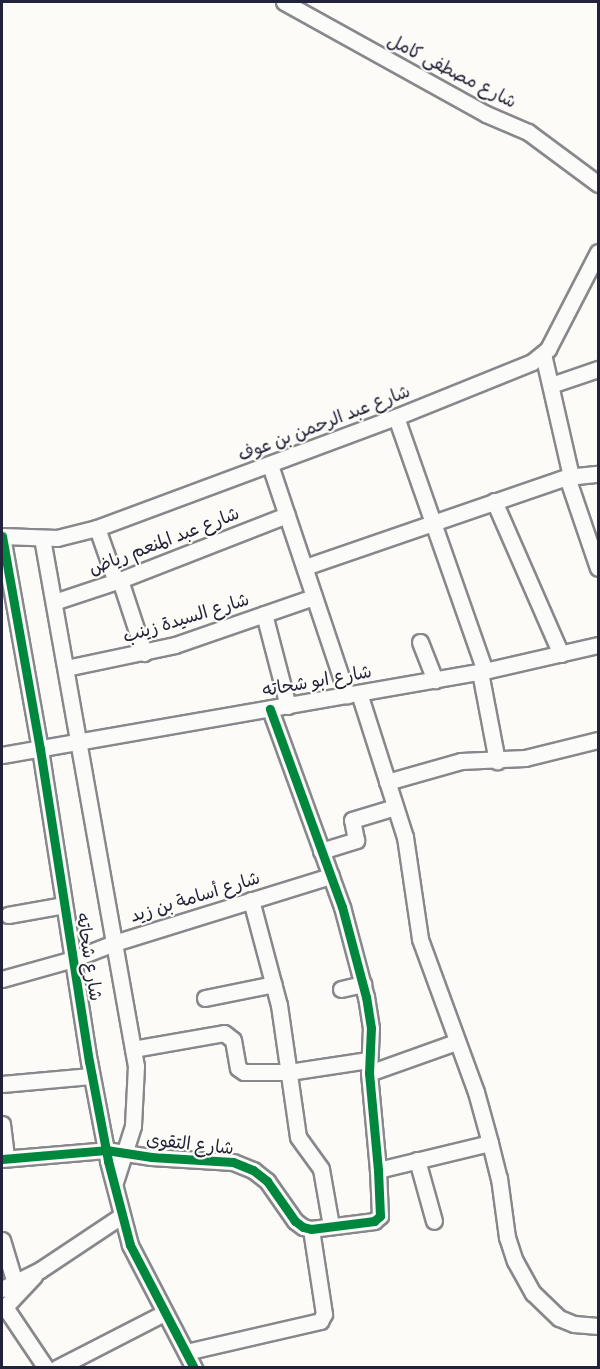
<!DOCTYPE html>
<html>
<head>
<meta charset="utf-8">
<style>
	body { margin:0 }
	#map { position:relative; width:600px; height:1369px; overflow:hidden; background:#fcfbf8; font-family:Delius,"Playpen Sans Arabic",sans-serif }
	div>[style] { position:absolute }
	.roads { filter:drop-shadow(2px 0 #88888c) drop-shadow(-2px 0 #88888c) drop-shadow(0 2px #88888c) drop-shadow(0 -2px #88888c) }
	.minor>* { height:15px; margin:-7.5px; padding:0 7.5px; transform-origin:7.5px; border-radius:7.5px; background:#fbfbf9 }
	.cycleway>* { height:9px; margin:-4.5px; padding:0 4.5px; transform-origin:4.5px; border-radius:4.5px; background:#00873e }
	span { translate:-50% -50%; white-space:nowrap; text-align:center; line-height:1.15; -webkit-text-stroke:4.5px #fdfcf7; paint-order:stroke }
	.street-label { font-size:18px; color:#22223b }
	.frame { position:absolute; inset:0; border:3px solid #22223b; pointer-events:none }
</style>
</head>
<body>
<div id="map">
	<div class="roads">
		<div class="minor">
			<i style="left:284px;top:2px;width:231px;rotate:29deg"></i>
			<i style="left:486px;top:114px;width:46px;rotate:23.2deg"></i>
			<i style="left:528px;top:132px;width:87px;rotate:36.6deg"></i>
			<i style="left:543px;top:354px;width:125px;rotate:77.1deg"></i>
			<i style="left:551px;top:385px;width:50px;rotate:-18.8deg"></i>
			<i style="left:396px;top:417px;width:269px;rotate:70.7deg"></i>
			<i style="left:270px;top:465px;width:243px;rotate:71.5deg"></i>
			<i style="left:567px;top:477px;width:96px;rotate:71.2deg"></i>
			<i style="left:494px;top:501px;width:167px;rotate:66.4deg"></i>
			<i style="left:97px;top:528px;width:57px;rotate:70.6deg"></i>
			<i style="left:2px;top:536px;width:216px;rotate:79.9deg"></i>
			<i style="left:40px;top:749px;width:316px;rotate:81.1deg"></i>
			<i style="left:89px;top:1061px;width:102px;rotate:79.2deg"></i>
			<i style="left:108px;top:1161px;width:87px;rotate:75.3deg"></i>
			<i style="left:130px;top:1245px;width:139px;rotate:62.5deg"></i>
			<i style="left:2px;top:536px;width:55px;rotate:2.1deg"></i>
			<i style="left:57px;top:538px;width:41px;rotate:-14deg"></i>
			<i style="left:97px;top:528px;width:319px;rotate:-20.4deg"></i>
			<i style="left:396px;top:417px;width:147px;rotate:-22deg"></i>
			<i style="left:532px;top:362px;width:21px;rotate:-39deg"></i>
			<i style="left:548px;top:349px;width:109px;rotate:-62.7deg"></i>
			<i style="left:42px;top:538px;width:536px;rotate:79.91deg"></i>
			<i style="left:136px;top:1066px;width:60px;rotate:92.9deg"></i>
			<i style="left:133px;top:1126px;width:59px;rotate:107.8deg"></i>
			<i style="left:305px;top:567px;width:277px;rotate:-19deg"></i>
			<i style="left:567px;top:477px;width:31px;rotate:-6deg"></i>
			<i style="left:120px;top:580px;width:77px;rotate:71.8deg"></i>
			<i style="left:54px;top:602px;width:70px;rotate:-18.4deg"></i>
			<i style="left:120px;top:580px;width:179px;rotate:-21.3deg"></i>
			<i style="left:264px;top:614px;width:95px;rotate:75.4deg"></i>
			<i style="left:420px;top:642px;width:41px;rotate:68.5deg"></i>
			<i style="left:66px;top:668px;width:111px;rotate:-11.9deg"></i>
			<i style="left:175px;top:645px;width:147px;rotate:-19.1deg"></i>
			<i style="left:480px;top:672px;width:91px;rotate:79.2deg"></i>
			<i style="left:359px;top:693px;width:151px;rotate:72.3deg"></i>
			<i style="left:405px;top:837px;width:103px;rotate:81.6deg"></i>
			<i style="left:420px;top:939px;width:163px;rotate:69.9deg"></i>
			<i style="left:476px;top:1092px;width:53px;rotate:74.6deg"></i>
			<i style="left:490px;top:1143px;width:36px;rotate:76deg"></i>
			<i style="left:499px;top:1178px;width:60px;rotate:82.3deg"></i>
			<i style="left:507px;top:1237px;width:25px;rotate:72deg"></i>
			<i style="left:515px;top:1261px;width:37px;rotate:61deg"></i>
			<i style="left:533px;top:1293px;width:36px;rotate:44deg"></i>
			<i style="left:559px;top:1318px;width:16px;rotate:22deg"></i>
			<i style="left:574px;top:1324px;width:24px;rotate:5deg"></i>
			<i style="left:2px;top:755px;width:485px;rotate:-9.9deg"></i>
			<i style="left:480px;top:672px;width:121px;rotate:-12.9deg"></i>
			<i style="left:387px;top:782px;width:77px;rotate:-15.8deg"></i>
			<i style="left:461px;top:761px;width:64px;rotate:-2.7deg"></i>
			<i style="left:525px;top:758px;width:75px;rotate:-13.9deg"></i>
			<i style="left:321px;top:851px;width:37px;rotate:-17deg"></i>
			<i style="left:356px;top:840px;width:20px;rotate:-101deg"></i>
			<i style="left:352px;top:820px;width:45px;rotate:-16.8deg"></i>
			<i style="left:251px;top:900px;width:109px;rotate:75.1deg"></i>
			<i style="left:279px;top:1005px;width:133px;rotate:81.8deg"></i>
			<i style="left:298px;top:1137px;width:39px;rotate:54deg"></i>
			<i style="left:321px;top:1169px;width:58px;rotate:80deg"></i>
			<i style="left:8px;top:915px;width:57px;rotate:-10.1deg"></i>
			<i style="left:2px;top:979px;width:74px;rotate:-15.7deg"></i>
			<i style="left:73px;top:959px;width:44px;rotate:-21.3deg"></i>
			<i style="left:114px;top:943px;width:227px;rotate:-17.2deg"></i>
			<i style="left:341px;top:989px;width:23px;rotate:-13deg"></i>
			<i style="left:205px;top:998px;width:70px;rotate:-11.5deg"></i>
			<i style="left:133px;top:1049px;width:92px;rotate:-10deg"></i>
			<i style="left:224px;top:1033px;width:11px;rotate:38deg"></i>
			<i style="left:233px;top:1040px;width:28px;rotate:80deg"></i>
			<i style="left:238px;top:1068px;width:7px;rotate:34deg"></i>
			<i style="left:244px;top:1072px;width:45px"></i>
			<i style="left:289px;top:1072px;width:80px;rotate:-8.6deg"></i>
			<i style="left:369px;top:1073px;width:92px;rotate:-19.6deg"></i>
			<i style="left:2px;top:1084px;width:89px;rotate:-5.1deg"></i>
			<i style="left:2px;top:1124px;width:34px;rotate:83deg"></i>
			<i style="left:2px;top:1159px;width:104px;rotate:-4.9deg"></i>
			<i style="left:106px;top:1150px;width:46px;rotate:8.8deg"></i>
			<i style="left:151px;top:1157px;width:82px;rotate:3.5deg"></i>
			<i style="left:233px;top:1162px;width:22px;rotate:22deg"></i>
			<i style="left:253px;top:1170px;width:18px;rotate:38deg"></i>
			<i style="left:267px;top:1181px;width:49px;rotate:55deg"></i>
			<i style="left:295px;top:1221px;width:10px;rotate:37deg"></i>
			<i style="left:303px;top:1227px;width:8px;rotate:14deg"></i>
			<i style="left:311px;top:1229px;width:64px;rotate:-7.2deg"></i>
			<i style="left:374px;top:1221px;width:8px;rotate:-40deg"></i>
			<i style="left:380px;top:1216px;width:46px;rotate:-92.5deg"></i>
			<i style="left:378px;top:1170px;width:97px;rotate:-95.3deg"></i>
			<i style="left:369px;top:1073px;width:45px;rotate:-87.5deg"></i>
			<i style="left:371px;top:1028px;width:31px;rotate:-99deg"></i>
			<i style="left:366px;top:997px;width:93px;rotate:-104.9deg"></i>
			<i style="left:342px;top:907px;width:211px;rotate:-110deg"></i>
			<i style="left:417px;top:1160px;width:63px;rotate:74.4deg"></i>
			<i style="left:378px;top:1170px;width:115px;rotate:-13.6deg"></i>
			<i style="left:2px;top:1240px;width:45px;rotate:73.2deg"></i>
			<i style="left:2px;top:1289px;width:42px;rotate:-26.6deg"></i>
			<i style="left:40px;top:1270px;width:97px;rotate:-33.7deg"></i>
			<i style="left:5px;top:1307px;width:73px;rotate:56.1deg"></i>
			<i style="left:2px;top:1310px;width:47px;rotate:-46.7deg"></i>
			<i style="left:186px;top:1352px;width:138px;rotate:-13deg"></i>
			<i style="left:320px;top:1321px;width:8px;rotate:-60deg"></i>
			<i style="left:324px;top:1314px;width:86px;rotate:-98.7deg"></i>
			<i style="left:57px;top:1368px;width:120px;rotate:-27.2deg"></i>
		</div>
	</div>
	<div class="cycleway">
		<i style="left:2px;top:536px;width:216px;rotate:79.9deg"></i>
		<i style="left:40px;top:749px;width:316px;rotate:81.1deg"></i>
		<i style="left:89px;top:1061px;width:102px;rotate:79.2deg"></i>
		<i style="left:108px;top:1161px;width:87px;rotate:75.3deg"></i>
		<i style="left:130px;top:1245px;width:139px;rotate:62.5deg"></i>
		<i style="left:2px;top:1159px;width:104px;rotate:-4.9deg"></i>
		<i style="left:106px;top:1150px;width:46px;rotate:8.8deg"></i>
		<i style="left:151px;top:1157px;width:82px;rotate:3.5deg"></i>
		<i style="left:233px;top:1162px;width:22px;rotate:22deg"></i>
		<i style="left:253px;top:1170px;width:18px;rotate:38deg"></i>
		<i style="left:267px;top:1181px;width:49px;rotate:55deg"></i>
		<i style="left:295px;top:1221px;width:10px;rotate:37deg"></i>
		<i style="left:303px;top:1227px;width:8px;rotate:14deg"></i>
		<i style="left:311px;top:1229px;width:64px;rotate:-7.2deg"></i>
		<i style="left:374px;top:1221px;width:8px;rotate:-40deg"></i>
		<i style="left:380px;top:1216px;width:46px;rotate:-92.5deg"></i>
		<i style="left:378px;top:1170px;width:97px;rotate:-95.3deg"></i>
		<i style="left:369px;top:1073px;width:45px;rotate:-87.5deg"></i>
		<i style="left:371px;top:1028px;width:31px;rotate:-99deg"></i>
		<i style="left:366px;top:997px;width:93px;rotate:-104.9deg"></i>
		<i style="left:342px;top:907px;width:211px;rotate:-110deg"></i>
	</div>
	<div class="street-label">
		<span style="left:452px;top:71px;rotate:27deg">شارع مصطفى كامل</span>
		<span style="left:324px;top:423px;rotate:-21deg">شارع عبد الرحمن بن عوف</span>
		<span style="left:164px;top:541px;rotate:-21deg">شارع عبد المنعم رياض</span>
		<span style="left:186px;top:618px;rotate:-17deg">شارع السيدة زينب</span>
		<span style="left:317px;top:681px;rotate:-10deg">شارع ابو شحاته</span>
		<span style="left:195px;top:897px;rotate:-17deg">شارع أسامة بن زيد</span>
		<span style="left:89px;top:957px;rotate:81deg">شارع شحاته</span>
		<span style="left:190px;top:1144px;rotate:6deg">شارع التقوى</span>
	</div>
	<div class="frame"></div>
</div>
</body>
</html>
